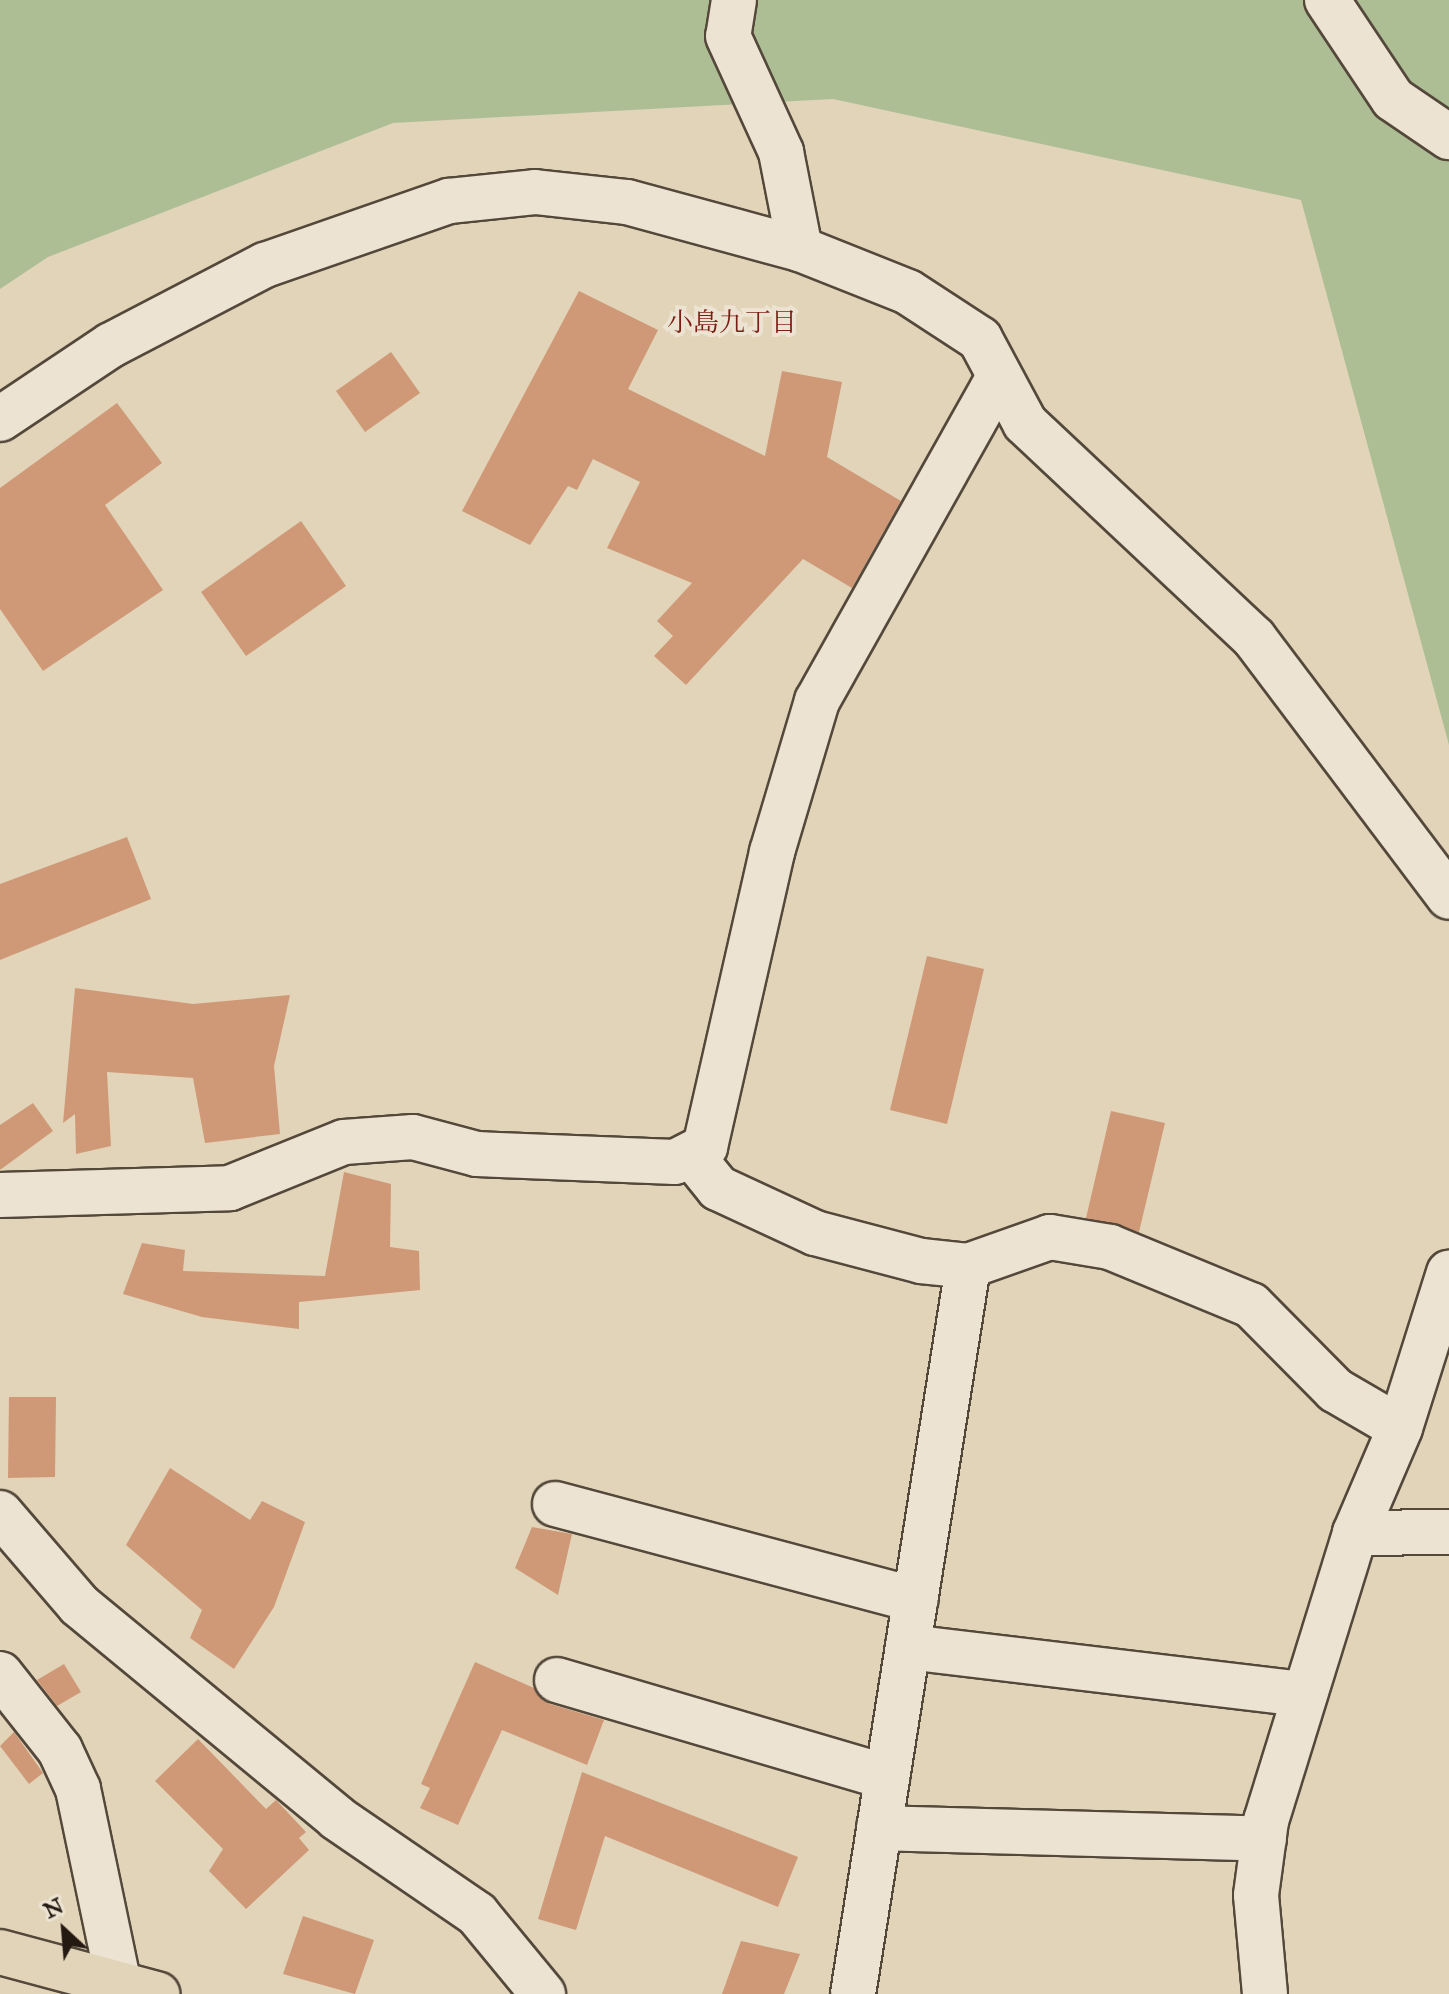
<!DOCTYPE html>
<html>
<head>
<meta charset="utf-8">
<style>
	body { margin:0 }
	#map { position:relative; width:1449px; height:1994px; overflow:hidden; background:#e1d4b9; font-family:"IM FELL Great Primer","Noto Serif JP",serif }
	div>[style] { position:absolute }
	.green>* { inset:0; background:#adbe94 }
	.building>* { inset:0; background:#cf9977 }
	.roads { filter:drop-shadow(2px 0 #54483b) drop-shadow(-2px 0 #54483b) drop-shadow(0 2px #54483b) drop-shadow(0 -2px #54483b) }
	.minor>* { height:44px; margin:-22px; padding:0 22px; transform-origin:22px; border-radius:22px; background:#ece3d2 }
	.highway>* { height:44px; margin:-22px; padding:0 22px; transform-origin:22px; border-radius:22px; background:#e1d4b9 }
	span { translate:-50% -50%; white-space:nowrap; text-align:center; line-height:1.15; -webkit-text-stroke:8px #ece3d2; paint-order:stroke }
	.neighbourhood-label { font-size:26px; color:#7a1f14 }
	.north { position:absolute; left:24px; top:1890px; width:80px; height:80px; -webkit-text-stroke:6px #ece3d2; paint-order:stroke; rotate:334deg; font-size:22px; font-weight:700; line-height:32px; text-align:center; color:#251a11 }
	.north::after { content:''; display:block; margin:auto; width:28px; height:36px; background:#251a11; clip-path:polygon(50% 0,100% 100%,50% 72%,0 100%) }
</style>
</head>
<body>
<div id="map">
	<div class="green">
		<i style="clip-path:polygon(0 0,1449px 0,1449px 745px,1301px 200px,833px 99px,393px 123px,48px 257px,0 289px)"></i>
	</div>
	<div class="building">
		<i style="clip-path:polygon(579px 291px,658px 330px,628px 389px,765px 456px,782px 371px,842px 382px,827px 457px,901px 501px,852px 588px,803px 559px,686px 685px,654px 656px,673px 636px,657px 621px,692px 583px,607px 548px,640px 482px,593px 459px,577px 490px,568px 486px,530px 545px,462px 511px)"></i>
		<i style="clip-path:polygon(391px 352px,420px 393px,365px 432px,336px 391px)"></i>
		<i style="clip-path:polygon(117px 403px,162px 463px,105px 505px,163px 590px,43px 671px,0 609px,0 488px)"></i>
		<i style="clip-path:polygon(301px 521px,346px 586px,246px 656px,201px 592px)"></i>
		<i style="clip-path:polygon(127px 837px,151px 899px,0 960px,0 884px)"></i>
		<i style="clip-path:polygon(927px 956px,984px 969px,947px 1124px,890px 1110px)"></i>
		<i style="clip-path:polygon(75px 988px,193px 1004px,290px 995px,274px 1066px,280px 1134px,205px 1143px,193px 1078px,107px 1072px,111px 1146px,76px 1154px,75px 1114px,63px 1123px)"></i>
		<i style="clip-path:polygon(33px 1103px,53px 1131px,0 1170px,0 1125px)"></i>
		<i style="clip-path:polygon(1111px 1111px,1165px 1123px,1139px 1232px,1086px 1218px)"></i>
		<i style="clip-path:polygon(344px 1172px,391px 1184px,390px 1247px,419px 1251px,420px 1290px,299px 1302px,299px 1329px,202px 1317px,123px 1294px,142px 1243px,185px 1250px,183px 1271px,325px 1276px)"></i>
		<i style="clip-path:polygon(9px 1397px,56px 1397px,55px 1477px,8px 1478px)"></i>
		<i style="clip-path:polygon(170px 1468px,250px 1520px,262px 1501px,305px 1522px,274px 1607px,234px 1669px,190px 1638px,202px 1610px,126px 1545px)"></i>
		<i style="clip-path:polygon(532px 1527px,572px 1534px,558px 1595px,515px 1568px)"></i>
		<i style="clip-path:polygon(475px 1662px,534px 1688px,550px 1704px,604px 1720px,587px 1765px,502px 1730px,458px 1825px,420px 1808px,430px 1788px,421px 1784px)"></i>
		<i style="clip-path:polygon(64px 1664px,81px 1692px,57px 1706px,37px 1680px)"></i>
		<i style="clip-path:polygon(14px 1732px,43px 1773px,29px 1784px,0 1746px)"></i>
		<i style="clip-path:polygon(198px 1739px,266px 1809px,276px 1800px,306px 1832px,299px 1838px,309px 1850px,246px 1909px,209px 1871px,223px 1849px,155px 1781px)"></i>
		<i style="clip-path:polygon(582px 1772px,798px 1857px,778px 1907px,605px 1836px,576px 1930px,538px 1919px)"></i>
		<i style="clip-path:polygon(303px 1916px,374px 1940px,355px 1994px,283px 1974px)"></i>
		<i style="clip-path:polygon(741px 1941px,800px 1954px,784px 1994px,722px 1994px)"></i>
	</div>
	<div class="roads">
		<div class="minor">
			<i style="left:734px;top:0;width:36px;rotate:99deg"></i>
			<i style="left:728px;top:36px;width:128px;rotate:65.4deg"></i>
			<i style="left:781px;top:152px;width:99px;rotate:78.9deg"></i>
			<i style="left:1327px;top:0;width:119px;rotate:56.3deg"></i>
			<i style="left:1393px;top:99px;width:68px;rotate:34.2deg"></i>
			<i style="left:0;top:419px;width:133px;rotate:-33.7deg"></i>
			<i style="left:111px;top:345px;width:174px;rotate:-27.5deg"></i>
			<i style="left:265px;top:265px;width:195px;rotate:-19.2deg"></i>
			<i style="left:449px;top:201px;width:86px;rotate:-6deg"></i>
			<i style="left:535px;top:192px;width:93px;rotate:6.2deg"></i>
			<i style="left:627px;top:202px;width:179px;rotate:15.2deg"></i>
			<i style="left:800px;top:249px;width:116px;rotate:21.7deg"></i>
			<i style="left:908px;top:292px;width:86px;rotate:33.1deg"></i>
			<i style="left:980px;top:339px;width:95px;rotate:61.8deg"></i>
			<i style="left:1025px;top:423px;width:314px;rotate:43.2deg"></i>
			<i style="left:1254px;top:638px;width:324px;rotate:53deg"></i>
			<i style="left:693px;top:1157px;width:40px;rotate:51deg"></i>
			<i style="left:718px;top:1188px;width:107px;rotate:24.9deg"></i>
			<i style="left:815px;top:1233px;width:110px;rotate:14.8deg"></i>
			<i style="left:921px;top:1261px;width:47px;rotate:6.1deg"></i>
			<i style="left:968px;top:1266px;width:87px;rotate:-19.5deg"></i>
			<i style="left:1050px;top:1237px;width:61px;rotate:9.5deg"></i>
			<i style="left:1110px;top:1247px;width:152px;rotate:22.4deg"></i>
			<i style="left:1251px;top:1305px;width:120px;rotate:45.3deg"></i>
			<i style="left:1335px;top:1390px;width:75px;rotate:30.3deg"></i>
			<i style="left:0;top:1195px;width:230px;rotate:-1.7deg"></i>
			<i style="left:230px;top:1188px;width:123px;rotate:-22deg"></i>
			<i style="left:344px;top:1142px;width:69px;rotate:-4.1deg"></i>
			<i style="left:413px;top:1137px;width:66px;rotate:14.9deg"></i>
			<i style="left:477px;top:1154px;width:198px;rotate:2.3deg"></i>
			<i style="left:675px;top:1162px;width:34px;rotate:-27deg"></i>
			<i style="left:705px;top:1147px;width:303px;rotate:-77.2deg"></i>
			<i style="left:772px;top:852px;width:158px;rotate:-73.4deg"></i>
			<i style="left:817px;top:701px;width:372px;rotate:-60.7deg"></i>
			<i style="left:555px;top:1504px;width:373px;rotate:14.9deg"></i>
			<i style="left:0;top:1513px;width:121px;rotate:49.3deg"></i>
			<i style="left:79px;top:1605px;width:335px;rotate:39.5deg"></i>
			<i style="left:337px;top:1818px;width:170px;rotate:34.4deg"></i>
			<i style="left:477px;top:1914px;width:104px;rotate:50.5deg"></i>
			<i style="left:1355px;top:1533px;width:94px;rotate:-0.6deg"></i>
			<i style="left:908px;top:1647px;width:399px;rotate:6.8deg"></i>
			<i style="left:0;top:1674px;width:97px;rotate:51.7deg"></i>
			<i style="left:60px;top:1750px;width:43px;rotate:65.2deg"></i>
			<i style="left:78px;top:1789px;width:200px;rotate:78.2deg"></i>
			<i style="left:557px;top:1680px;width:344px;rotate:16.4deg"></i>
			<i style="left:879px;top:1828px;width:385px;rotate:1.6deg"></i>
			<i style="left:853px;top:1994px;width:737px;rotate:-81.02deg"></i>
			<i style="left:1265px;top:1994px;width:99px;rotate:-95.2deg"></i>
			<i style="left:1256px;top:1895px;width:75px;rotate:-82.3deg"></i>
			<i style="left:1266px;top:1821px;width:301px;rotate:-72.8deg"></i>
			<i style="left:1355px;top:1533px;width:114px;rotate:-66.8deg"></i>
			<i style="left:1400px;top:1428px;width:163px;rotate:-72.5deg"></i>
		</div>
		<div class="highway">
			<i style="left:0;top:1952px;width:163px;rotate:15deg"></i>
		</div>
	</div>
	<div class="neighbourhood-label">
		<span style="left:732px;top:323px">小島九丁目</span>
	</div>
	<div class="north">N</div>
</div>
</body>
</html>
